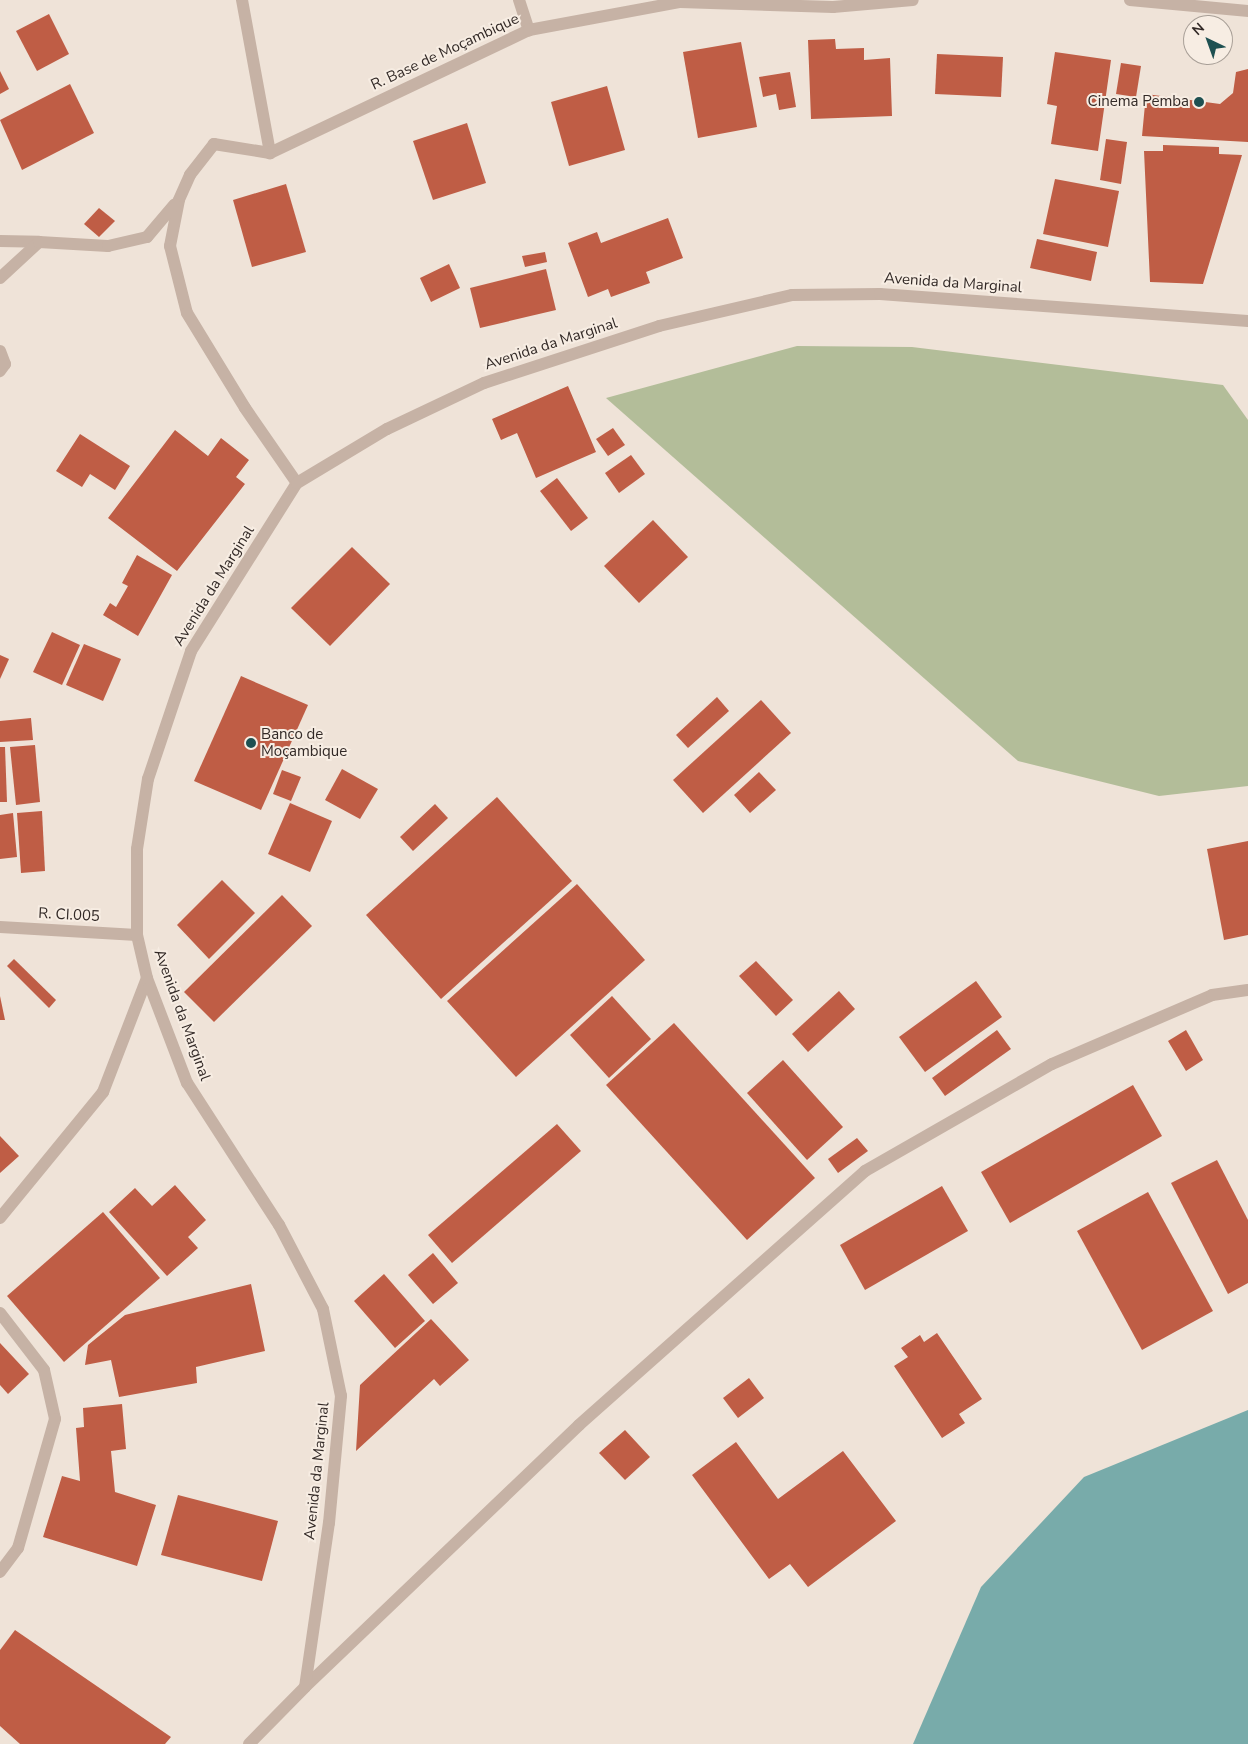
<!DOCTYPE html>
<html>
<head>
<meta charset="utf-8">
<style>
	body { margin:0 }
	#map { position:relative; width:1248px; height:1744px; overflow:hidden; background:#efe3d8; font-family:"Nunito Sans",sans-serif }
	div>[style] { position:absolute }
	.green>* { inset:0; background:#b3bd99 }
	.water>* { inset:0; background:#78abaa }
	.building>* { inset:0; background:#bf5d45 }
	.minor>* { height:12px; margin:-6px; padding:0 6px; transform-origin:6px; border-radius:6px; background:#c6b2a5 }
	.dots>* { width:14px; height:14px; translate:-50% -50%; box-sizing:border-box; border:2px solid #f7ede3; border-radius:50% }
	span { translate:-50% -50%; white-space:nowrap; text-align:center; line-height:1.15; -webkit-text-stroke:4px #f7ede3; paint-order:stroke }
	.street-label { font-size:15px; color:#322926 }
	.poi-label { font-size:15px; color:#322926 }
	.right { translate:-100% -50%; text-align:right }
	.left { translate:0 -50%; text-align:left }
	.north { position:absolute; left:1183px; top:15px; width:50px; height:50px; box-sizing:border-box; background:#f7ede3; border:1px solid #a89f97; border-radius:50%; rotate:318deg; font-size:14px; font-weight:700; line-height:20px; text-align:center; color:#322926 }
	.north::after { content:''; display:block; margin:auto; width:18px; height:22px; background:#1e5051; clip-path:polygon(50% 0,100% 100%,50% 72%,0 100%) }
</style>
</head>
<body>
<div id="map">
	<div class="green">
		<i style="clip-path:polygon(797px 346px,912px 347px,1223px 385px,1248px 420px,1248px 786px,1159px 796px,1018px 761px,606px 398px)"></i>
	</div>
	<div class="water">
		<i style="clip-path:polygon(1248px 1410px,1248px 1744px,913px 1744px,981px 1587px,1084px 1477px)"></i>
	</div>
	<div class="building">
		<i style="clip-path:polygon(49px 14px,69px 54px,37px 71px,16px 31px)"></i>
		<i style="clip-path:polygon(835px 39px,836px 49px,864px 48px,864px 60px,890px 58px,892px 116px,811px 119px,808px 40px)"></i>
		<i style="clip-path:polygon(741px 42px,757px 127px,698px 138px,683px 52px)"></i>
		<i style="clip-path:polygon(1055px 52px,1111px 60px,1098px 151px,1051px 144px,1057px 106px,1047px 104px)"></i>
		<i style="clip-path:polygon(937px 54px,1003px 57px,1001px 97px,935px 94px)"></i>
		<i style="clip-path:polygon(1121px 63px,1141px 66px,1136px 97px,1116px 94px)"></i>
		<i style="clip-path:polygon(1248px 69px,1248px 142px,1142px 136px,1146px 94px,1220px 104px,1233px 93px,1236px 72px)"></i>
		<i style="clip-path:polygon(0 71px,9px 89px,0 94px)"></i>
		<i style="clip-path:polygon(790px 72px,796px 107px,779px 110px,776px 94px,763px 97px,759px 77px)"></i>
		<i style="clip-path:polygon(70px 84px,94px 133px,22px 170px,0 120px)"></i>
		<i style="clip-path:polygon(607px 86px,625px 150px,569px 166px,551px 102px)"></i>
		<i style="clip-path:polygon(467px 123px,486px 183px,433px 200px,413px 141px)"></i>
		<i style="clip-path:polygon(1106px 139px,1127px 142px,1121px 184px,1100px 180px)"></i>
		<i style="clip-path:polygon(1163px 145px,1219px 147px,1219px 154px,1242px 155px,1203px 284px,1150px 282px,1144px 151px,1163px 151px)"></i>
		<i style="clip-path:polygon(1055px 179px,1119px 191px,1108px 247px,1043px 234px)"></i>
		<i style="clip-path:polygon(286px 184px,306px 252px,252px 267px,233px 200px)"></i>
		<i style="clip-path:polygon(99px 208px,115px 221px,99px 237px,84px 224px)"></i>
		<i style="clip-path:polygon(668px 218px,683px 258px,646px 272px,650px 283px,611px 297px,608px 289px,588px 297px,568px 243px,597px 232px,601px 243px)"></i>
		<i style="clip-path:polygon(1037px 239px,1097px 252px,1091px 281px,1030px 268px)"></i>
		<i style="clip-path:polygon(545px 252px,547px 262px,525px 267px,522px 256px)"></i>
		<i style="clip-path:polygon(449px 264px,460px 288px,431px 302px,420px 278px)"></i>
		<i style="clip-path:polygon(546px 269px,556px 310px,480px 328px,470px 288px)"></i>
		<i style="clip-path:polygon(568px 386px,596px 452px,536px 478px,517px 433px,501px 440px,492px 419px)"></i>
		<i style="clip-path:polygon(613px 428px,625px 445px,608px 456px,596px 439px)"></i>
		<i style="clip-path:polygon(175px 430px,208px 456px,221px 438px,249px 460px,236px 477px,245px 484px,177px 571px,108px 518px)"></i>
		<i style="clip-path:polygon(80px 434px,130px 466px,115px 490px,90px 474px,82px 487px,56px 471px)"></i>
		<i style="clip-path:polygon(631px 455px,645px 474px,619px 493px,605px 473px)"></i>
		<i style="clip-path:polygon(557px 478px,588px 518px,571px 531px,540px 491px)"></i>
		<i style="clip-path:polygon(653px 520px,688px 557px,639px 603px,604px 566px)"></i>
		<i style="clip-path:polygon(352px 547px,390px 584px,330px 646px,291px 608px)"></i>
		<i style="clip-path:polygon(137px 555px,172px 575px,138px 636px,103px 615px,110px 603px,116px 607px,128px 586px,122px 583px)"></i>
		<i style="clip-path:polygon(52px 632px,80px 645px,62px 685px,33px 672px)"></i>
		<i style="clip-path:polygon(84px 644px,121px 659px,103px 701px,66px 685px)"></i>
		<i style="clip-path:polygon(0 655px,9px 659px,0 679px)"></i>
		<i style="clip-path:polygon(241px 676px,308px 705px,261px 810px,194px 781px)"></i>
		<i style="clip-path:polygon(717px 697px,729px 711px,688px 748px,676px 735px)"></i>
		<i style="clip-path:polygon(761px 700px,791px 733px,703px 813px,673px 780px)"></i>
		<i style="clip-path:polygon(31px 718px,33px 740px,0 742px,0 721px)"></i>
		<i style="clip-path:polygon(35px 745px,40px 802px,16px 805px,10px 747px)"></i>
		<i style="clip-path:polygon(0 747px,5px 747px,7px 802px,0 802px)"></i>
		<i style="clip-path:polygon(342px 769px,378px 789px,360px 819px,325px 800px)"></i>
		<i style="clip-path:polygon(282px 770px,301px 777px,291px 801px,273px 794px)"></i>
		<i style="clip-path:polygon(759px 772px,776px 790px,750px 813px,734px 795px)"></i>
		<i style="clip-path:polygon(497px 797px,572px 881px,441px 999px,366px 915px)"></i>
		<i style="clip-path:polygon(290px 803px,332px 821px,310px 872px,268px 854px)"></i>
		<i style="clip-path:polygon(435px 804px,448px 818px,413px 851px,400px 837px)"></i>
		<i style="clip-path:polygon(42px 811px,45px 871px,21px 873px,17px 813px)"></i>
		<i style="clip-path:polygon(13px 813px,17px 857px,0 859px,0 815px)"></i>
		<i style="clip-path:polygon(1248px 841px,1248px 935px,1224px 940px,1207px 849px)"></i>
		<i style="clip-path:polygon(222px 880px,255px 913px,209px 959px,177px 925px)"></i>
		<i style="clip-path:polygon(577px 884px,645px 960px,516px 1077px,447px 1001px)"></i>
		<i style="clip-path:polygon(282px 895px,312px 926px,214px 1022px,184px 992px)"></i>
		<i style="clip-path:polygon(14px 959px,56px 1000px,49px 1008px,7px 966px)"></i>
		<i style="clip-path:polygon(756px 961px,793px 1000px,776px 1016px,739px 976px)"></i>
		<i style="clip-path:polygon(976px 981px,1002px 1017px,925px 1072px,899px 1037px)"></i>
		<i style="clip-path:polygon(839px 991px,855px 1009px,808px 1052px,792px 1034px)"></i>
		<i style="clip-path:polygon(0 996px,5px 1020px,0 1020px)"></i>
		<i style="clip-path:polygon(612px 996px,651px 1039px,609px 1078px,570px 1035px)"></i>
		<i style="clip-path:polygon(674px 1023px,815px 1178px,747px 1240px,606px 1085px)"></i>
		<i style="clip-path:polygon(997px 1030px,1011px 1049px,945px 1096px,932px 1078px)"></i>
		<i style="clip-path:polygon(1186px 1030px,1203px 1060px,1186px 1071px,1168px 1041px)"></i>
		<i style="clip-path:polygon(783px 1060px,843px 1127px,807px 1160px,747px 1093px)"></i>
		<i style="clip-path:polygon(1133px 1085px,1162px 1136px,1010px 1223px,981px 1172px)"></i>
		<i style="clip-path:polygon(557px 1124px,581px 1151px,452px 1263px,428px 1235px)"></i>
		<i style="clip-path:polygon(0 1136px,19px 1156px,0 1173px)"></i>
		<i style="clip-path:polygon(857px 1138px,868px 1151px,838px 1173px,828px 1159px)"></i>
		<i style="clip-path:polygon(1217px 1160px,1248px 1220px,1248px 1283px,1228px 1294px,1171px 1183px)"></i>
		<i style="clip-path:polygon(175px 1185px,206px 1220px,188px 1237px,198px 1248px,167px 1276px,109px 1212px,135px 1188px,152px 1206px)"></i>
		<i style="clip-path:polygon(942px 1186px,968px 1231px,865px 1290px,840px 1245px)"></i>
		<i style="clip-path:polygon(1148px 1192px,1213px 1311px,1142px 1350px,1077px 1231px)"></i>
		<i style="clip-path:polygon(103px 1212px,160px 1278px,64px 1362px,7px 1296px)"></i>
		<i style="clip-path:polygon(433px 1253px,458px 1283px,433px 1304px,408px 1275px)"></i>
		<i style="clip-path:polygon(384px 1274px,425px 1321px,395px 1348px,354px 1301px)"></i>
		<i style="clip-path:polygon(251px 1284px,265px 1351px,196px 1367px,197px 1383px,119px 1397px,111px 1360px,85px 1365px,88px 1345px,125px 1315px)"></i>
		<i style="clip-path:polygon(431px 1319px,469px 1360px,440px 1386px,434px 1379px,356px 1451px,360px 1385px)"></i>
		<i style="clip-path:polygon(937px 1333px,982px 1399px,959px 1414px,965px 1423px,942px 1438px,894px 1366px,908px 1357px,901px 1348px,920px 1335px,924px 1342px)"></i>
		<i style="clip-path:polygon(0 1343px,29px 1374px,8px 1394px,0 1385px)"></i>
		<i style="clip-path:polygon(749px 1378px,764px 1398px,738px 1418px,723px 1398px)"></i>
		<i style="clip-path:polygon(122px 1404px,126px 1449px,111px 1451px,115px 1492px,156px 1505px,137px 1566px,43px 1537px,62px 1476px,80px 1481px,76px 1428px,84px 1427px,83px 1408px)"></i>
		<i style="clip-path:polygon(625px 1430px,650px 1457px,625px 1480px,599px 1453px)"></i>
		<i style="clip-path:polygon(736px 1442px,778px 1499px,843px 1451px,896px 1521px,808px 1587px,790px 1564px,769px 1579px,692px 1475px)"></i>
		<i style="clip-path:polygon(178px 1495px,278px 1521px,262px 1581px,161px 1555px)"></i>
		<i style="clip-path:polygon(15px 1630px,171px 1737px,165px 1744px,20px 1744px,0 1726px,0 1650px)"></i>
	</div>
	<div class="minor">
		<i style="left:242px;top:0;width:156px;rotate:79.6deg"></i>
		<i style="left:519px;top:0;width:32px;rotate:72deg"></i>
		<i style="left:1130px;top:0;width:119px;rotate:5.3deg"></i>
		<i style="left:270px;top:153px;width:287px;rotate:-25.4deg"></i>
		<i style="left:529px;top:30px;width:154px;rotate:-10.5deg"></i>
		<i style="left:680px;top:2px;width:153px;rotate:1.9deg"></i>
		<i style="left:833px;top:7px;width:80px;rotate:-5deg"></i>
		<i style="left:270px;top:153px;width:57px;rotate:-170.9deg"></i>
		<i style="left:214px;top:144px;width:39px;rotate:128deg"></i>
		<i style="left:190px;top:175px;width:27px;rotate:114deg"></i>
		<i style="left:179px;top:200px;width:47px;rotate:101.1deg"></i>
		<i style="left:170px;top:246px;width:69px;rotate:75.8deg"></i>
		<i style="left:187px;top:313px;width:111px;rotate:58.6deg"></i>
		<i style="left:245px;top:408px;width:91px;rotate:55.3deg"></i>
		<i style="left:0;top:241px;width:39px;rotate:1deg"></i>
		<i style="left:0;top:278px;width:53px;rotate:-42.7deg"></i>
		<i style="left:39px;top:242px;width:69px;rotate:3.3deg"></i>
		<i style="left:108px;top:246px;width:40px;rotate:-13deg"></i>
		<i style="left:147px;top:237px;width:43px;rotate:-49.7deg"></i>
		<i style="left:0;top:351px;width:14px;rotate:69deg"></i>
		<i style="left:5px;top:364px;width:9px;rotate:126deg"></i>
		<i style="left:0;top:927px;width:137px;rotate:3.3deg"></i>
		<i style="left:0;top:1218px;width:163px;rotate:-50.7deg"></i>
		<i style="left:103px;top:1092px;width:122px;rotate:-68.9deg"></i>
		<i style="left:0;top:1313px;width:72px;rotate:52.3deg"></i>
		<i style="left:44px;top:1370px;width:50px;rotate:77.3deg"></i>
		<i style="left:55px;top:1419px;width:134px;rotate:106deg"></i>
		<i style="left:18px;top:1548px;width:30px;rotate:127deg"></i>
		<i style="left:305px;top:1687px;width:379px;rotate:-43.7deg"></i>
		<i style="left:579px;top:1425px;width:383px;rotate:-41.6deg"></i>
		<i style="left:865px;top:1171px;width:215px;rotate:-29.8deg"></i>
		<i style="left:1052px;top:1064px;width:174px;rotate:-23.3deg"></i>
		<i style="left:1212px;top:995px;width:36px;rotate:-8deg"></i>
		<i style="left:249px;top:1744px;width:80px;rotate:-45.5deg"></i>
		<i style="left:305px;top:1687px;width:166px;rotate:-81.7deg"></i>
		<i style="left:329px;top:1523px;width:128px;rotate:-84.6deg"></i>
		<i style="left:341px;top:1396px;width:89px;rotate:-101.7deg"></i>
		<i style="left:323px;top:1309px;width:95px;rotate:-117.6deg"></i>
		<i style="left:279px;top:1225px;width:169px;rotate:-122.9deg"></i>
		<i style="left:187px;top:1083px;width:112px;rotate:-110.9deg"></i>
		<i style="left:147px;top:978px;width:44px;rotate:-103.1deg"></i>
		<i style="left:137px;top:935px;width:86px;rotate:-90deg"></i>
		<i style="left:137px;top:849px;width:71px;rotate:-81.1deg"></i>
		<i style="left:148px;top:779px;width:135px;rotate:-71.4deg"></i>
		<i style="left:191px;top:651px;width:199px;rotate:-57.8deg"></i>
		<i style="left:297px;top:483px;width:105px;rotate:-31deg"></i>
		<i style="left:387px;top:429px;width:107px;rotate:-25.4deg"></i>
		<i style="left:484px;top:383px;width:184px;rotate:-18deg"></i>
		<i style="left:659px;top:326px;width:137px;rotate:-13.1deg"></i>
		<i style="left:792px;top:295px;width:88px;rotate:-0.7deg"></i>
		<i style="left:880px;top:294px;width:369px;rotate:4.2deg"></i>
	</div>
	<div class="dots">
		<i style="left:1199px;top:102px;background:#1e5051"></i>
		<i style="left:251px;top:743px;background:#1e5051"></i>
	</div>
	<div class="street-label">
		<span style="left:445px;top:52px;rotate:-25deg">R. Base de Moçambique</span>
		<span style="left:953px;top:283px;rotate:4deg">Avenida da Marginal</span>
		<span style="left:551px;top:344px;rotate:-18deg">Avenida da Marginal</span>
		<span style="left:214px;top:586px;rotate:-58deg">Avenida da Marginal</span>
		<span style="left:69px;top:915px;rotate:3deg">R. CI.005</span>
		<span style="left:182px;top:1015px;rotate:70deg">Avenida da Marginal</span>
		<span style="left:317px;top:1471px;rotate:-84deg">Avenida da Marginal</span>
	</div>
	<div class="poi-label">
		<span class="right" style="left:1189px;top:102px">Cinema Pemba</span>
		<span class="left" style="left:261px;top:743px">Banco de<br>Moçambique</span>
	</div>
	<div class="north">N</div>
</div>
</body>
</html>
